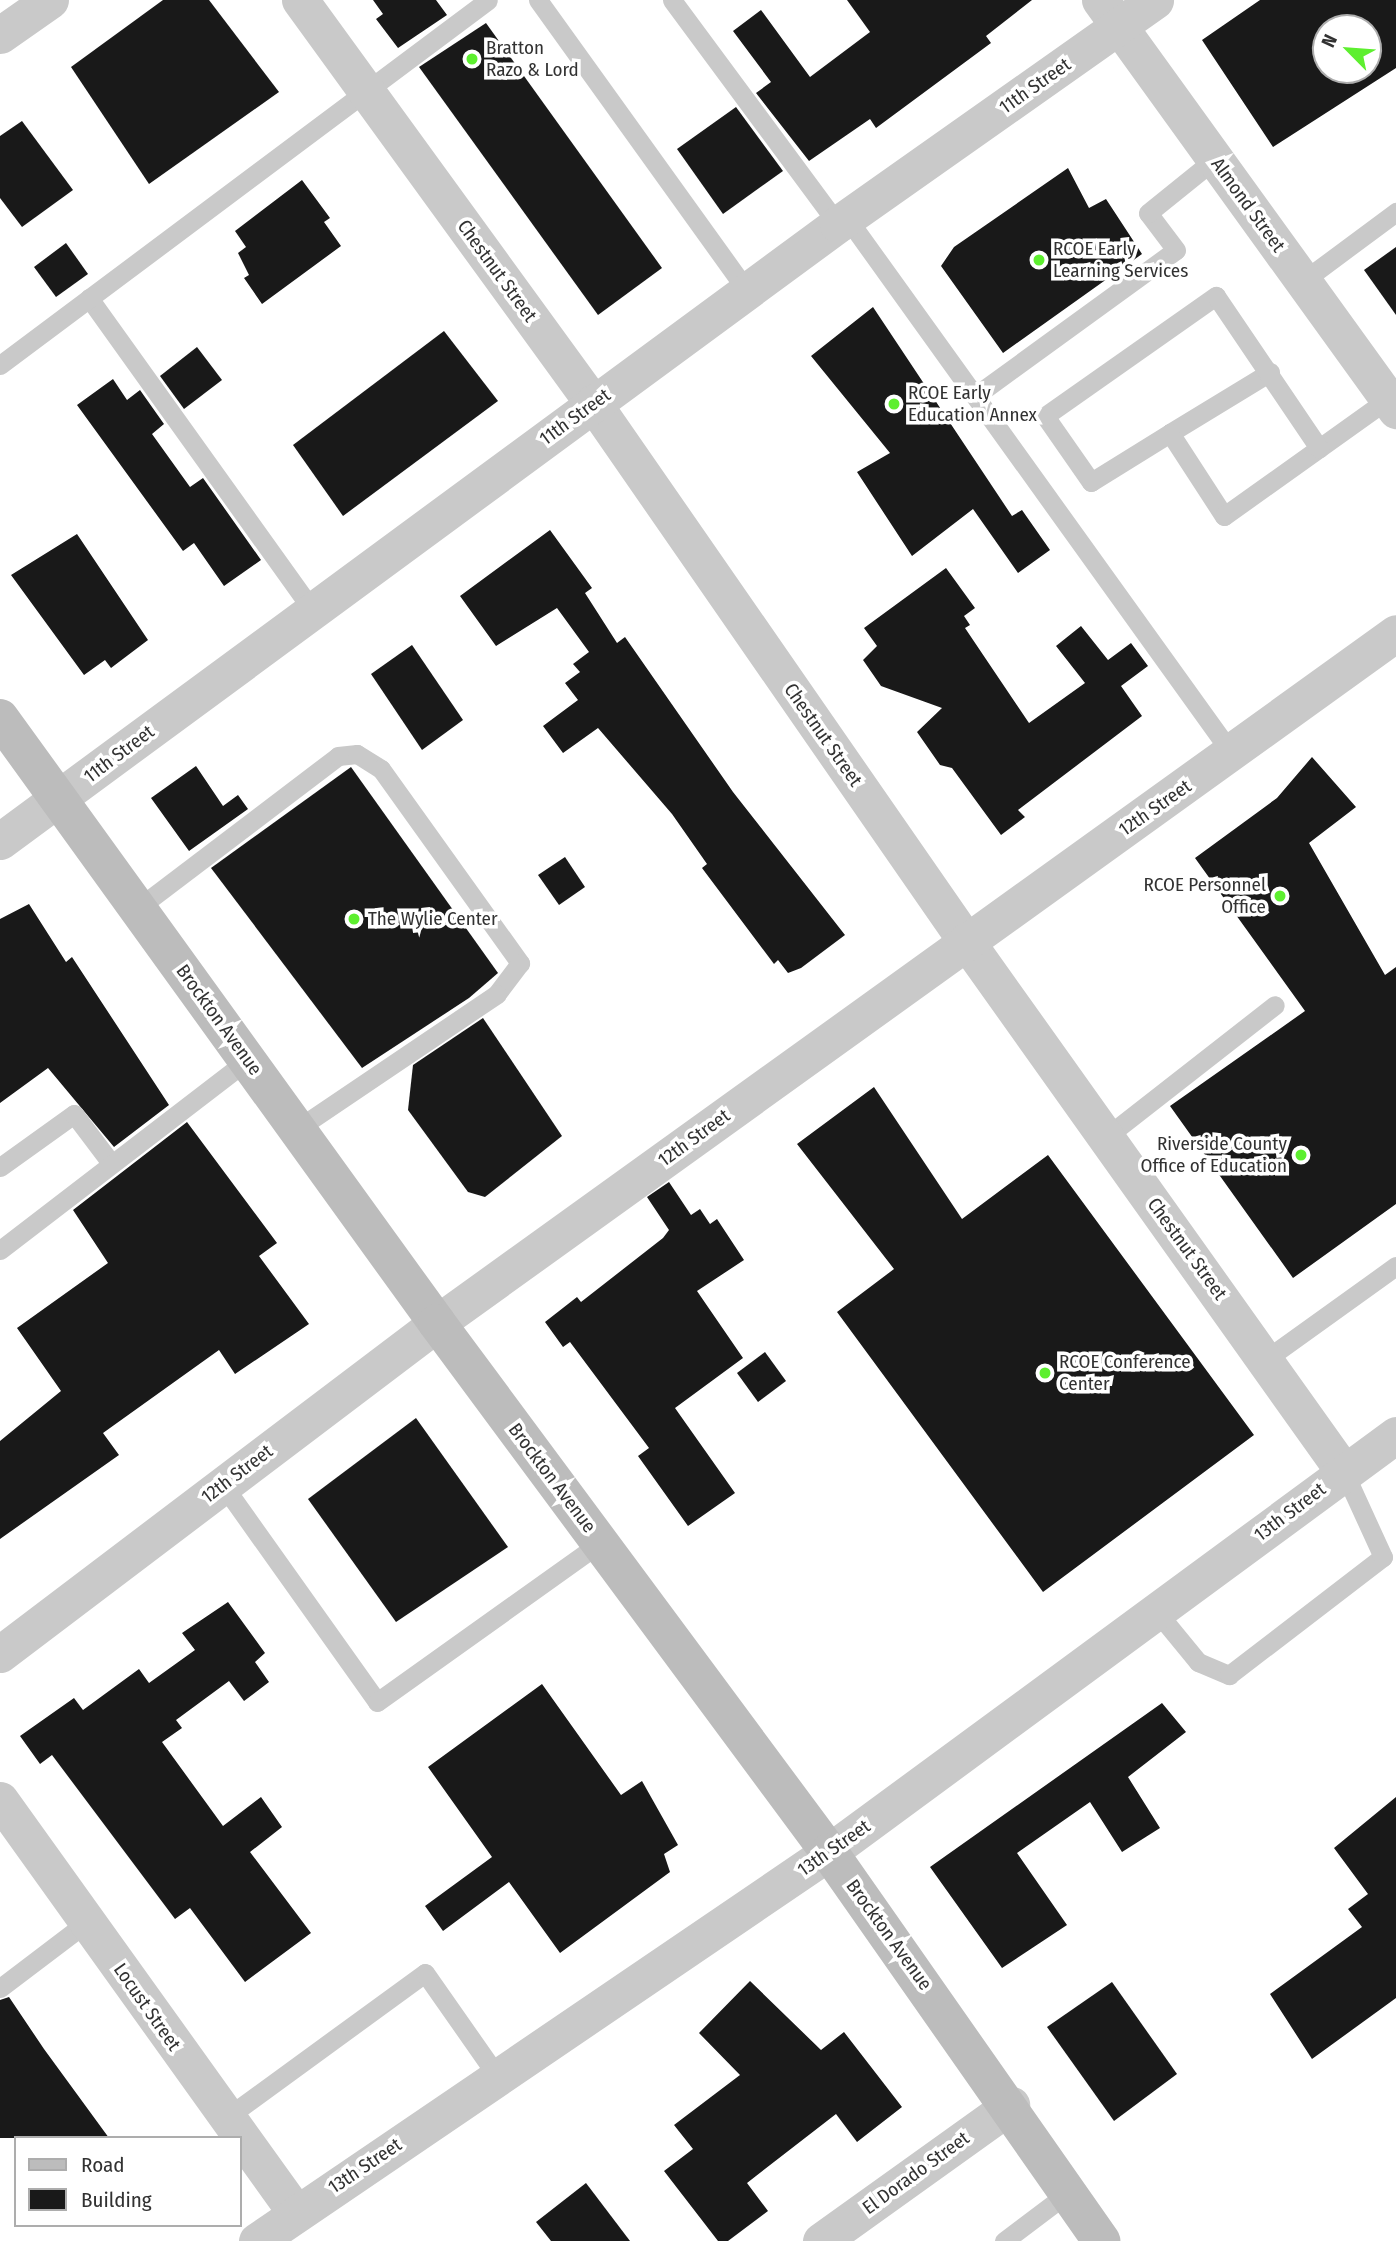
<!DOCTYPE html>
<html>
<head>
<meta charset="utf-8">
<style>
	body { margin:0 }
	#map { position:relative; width:1396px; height:2241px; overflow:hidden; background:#fff; font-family:"Fira Sans Condensed",sans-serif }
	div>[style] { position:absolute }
	.building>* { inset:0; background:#191919 }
	.service>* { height:19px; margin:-9.5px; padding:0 9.5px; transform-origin:9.5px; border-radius:9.5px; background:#c9c9c9 }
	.minor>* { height:37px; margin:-18.5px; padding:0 18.5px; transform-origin:18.5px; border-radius:18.5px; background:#c9c9c9 }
	.secondary>* { height:38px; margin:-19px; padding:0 19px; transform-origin:19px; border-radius:19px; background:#bcbcbc }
	.dots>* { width:19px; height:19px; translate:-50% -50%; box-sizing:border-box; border:4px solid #fff; border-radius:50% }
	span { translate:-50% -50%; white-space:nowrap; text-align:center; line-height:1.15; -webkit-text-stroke:7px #fff; paint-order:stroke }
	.poi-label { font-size:19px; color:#323232 }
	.left { translate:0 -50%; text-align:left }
	.right { translate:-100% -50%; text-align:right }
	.street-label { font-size:19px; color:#323232 }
	.legend { position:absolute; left:14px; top:2136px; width:228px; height:91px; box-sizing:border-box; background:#fff; border:2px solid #adadad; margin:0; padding:9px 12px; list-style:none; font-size:21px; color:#323232 }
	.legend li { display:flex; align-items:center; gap:14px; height:35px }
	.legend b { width:35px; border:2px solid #adadad }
	.north { position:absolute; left:1312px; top:14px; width:70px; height:70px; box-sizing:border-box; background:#fff; border:2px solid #adadad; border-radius:50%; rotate:295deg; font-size:19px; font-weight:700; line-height:28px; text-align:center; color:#323232 }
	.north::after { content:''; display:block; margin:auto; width:24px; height:32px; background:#5def2f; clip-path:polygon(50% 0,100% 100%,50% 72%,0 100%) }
</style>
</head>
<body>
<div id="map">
	<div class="building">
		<i style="clip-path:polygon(163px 0,209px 0,279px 92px,149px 184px,71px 67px)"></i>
		<i style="clip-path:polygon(373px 0,436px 0,447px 15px,398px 48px,376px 19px,383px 14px)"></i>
		<i style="clip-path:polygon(847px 0,1032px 0,986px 36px,991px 43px,876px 128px,870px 119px,809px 161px,756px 93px,771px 82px,733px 31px,761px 10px,810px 77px,870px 32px)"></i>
		<i style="clip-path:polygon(evenodd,1260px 0,1396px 0,1396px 68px,1273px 147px,1202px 40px,1260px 0,1326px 28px,1368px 28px,1368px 70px,1326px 70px,1326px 28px)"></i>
		<i style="clip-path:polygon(486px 23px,662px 268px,598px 315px,419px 67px)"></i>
		<i style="clip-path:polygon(736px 107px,783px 171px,723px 214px,677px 149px)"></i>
		<i style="clip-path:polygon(22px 121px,73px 190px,22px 227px,0 198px,0 136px)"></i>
		<i style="clip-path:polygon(1068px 168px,1089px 208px,1106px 199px,1142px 254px,1003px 353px,941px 266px,954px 247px)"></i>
		<i style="clip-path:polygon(302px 180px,330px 218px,324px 222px,341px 246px,262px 304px,244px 278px,249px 275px,238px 253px,246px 247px,235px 231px)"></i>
		<i style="clip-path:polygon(66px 243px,88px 274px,56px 297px,34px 267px)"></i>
		<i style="clip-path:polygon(1396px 247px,1396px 315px,1364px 270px)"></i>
		<i style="clip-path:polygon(873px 307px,1012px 516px,1022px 510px,1050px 550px,1018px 573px,973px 509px,912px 556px,857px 472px,890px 453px,811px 356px)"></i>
		<i style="clip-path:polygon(444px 331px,498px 401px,343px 516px,293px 445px)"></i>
		<i style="clip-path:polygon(197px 347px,222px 380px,184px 409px,160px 376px)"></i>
		<i style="clip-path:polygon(113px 379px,127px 400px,140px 390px,164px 424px,152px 434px,190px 487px,203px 478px,261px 560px,224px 586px,194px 543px,183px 551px,77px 405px)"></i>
		<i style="clip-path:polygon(550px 530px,592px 588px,585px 593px,617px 643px,625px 637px,733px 792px,845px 935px,801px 968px,788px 973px,778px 960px,774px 964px,702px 868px,707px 864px,672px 814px,598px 728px,563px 753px,543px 726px,578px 700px,565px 683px,580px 672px,573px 664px,589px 652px,557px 608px,496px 646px,460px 596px)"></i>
		<i style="clip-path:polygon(77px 534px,148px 640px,111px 668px,105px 660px,84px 675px,11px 575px)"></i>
		<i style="clip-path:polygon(946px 568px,975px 608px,964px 616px,970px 625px,965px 628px,1029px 723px,1085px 683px,1056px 646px,1081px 626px,1108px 660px,1131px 643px,1148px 666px,1121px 686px,1142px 716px,1018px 810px,1025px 817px,1001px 835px,952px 768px,940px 765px,917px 732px,942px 708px,881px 686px,863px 660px,877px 646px,864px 628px)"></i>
		<i style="clip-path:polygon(412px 645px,463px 720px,422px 750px,371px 674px)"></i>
		<i style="clip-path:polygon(1312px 757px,1356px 807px,1309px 843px,1385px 975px,1396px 967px,1396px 1204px,1293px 1278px,1170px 1106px,1305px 1011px,1195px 858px,1277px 798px)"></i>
		<i style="clip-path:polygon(196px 766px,223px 806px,238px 795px,248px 809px,189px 851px,151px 798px)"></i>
		<i style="clip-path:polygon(351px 767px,498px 973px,469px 998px,362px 1068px,211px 868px)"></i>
		<i style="clip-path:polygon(565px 857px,585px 887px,559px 905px,538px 875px)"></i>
		<i style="clip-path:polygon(29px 904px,66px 962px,72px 957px,169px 1105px,114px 1147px,48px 1068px,0 1103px,0 919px)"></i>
		<i style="clip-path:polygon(483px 1018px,562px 1136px,485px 1197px,468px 1192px,408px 1110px,413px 1065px)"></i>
		<i style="clip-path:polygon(874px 1087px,962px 1219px,1048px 1155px,1254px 1435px,1043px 1592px,837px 1312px,894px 1269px,797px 1144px)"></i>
		<i style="clip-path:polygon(187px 1122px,277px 1243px,259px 1256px,309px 1324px,235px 1374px,219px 1350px,103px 1433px,119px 1455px,0 1539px,0 1441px,61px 1391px,17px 1328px,108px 1263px,73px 1210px)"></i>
		<i style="clip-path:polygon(669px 1182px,691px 1215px,700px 1209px,710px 1224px,717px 1219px,744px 1260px,697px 1291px,743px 1358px,675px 1408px,735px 1493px,688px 1526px,638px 1456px,649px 1448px,570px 1342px,563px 1347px,545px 1322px,577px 1297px,581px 1302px,663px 1238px,669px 1230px,647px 1197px)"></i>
		<i style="clip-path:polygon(765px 1352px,786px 1381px,758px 1402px,737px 1373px)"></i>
		<i style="clip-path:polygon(416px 1418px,508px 1547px,396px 1622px,308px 1499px)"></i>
		<i style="clip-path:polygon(228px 1602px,265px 1653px,255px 1662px,269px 1682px,244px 1701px,229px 1681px,176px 1720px,182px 1728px,162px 1742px,223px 1826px,261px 1797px,282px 1827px,250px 1852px,311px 1933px,245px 1982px,190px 1908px,175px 1919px,52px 1755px,40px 1764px,20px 1736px,74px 1698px,83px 1710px,139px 1669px,149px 1683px,195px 1650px,182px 1633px)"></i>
		<i style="clip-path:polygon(542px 1684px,621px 1795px,642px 1781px,678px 1845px,664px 1854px,670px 1872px,560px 1953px,509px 1882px,443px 1931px,425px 1906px,492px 1857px,428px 1767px)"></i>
		<i style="clip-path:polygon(1162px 1703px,1186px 1732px,1128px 1777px,1160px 1828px,1122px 1852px,1090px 1802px,1017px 1853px,1067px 1925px,1002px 1968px,930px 1867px)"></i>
		<i style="clip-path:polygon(1396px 1797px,1396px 1998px,1312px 2059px,1270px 1994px,1362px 1927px,1348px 1909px,1368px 1894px,1334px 1848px)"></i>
		<i style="clip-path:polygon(750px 1981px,821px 2050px,844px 2032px,902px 2107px,857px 2142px,836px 2114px,747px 2183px,768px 2211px,728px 2241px,718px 2241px,664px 2171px,693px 2149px,674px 2125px,740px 2075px,699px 2033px)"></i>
		<i style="clip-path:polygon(1112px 1982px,1177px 2074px,1114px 2121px,1047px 2027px)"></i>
		<i style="clip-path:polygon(9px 1997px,44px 2049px,109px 2138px,0 2138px,0 2000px)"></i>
		<i style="clip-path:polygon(586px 2183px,630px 2241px,551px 2241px,536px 2222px)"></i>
	</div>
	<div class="service">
		<i style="left:538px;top:0;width:358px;rotate:54.3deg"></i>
		<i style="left:672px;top:0;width:279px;rotate:53.5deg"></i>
		<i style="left:847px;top:218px;width:660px;rotate:54.31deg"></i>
		<i style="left:1303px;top:281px;width:116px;rotate:-36.6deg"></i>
		<i style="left:89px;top:298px;width:384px;rotate:54.4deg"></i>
		<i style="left:0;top:365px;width:609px;rotate:-36.79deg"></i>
		<i style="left:1270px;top:372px;width:117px;rotate:148.6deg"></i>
		<i style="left:1170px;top:433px;width:99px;rotate:57deg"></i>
		<i style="left:1224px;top:516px;width:201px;rotate:-35.5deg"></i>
		<i style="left:975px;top:396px;width:248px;rotate:-36deg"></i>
		<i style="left:1176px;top:250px;width:46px;rotate:-127.1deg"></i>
		<i style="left:1148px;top:213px;width:86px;rotate:-38.9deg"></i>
		<i style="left:1170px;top:433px;width:93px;rotate:148.2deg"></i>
		<i style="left:1091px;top:482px;width:80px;rotate:-124.9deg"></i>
		<i style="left:1045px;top:416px;width:209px;rotate:-35.1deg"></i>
		<i style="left:1216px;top:296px;width:184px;rotate:55.9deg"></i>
		<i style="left:138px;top:908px;width:251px;rotate:-37.2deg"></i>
		<i style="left:338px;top:756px;width:19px;rotate:-6deg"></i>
		<i style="left:357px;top:754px;width:28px;rotate:32deg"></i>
		<i style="left:381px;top:769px;width:239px;rotate:54.4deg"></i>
		<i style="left:520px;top:963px;width:39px;rotate:127deg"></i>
		<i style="left:497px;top:994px;width:241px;rotate:146deg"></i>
		<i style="left:1106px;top:1137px;width:214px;rotate:-38deg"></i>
		<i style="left:0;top:1167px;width:91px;rotate:-35.6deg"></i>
		<i style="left:74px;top:1114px;width:61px;rotate:52.9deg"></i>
		<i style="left:0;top:1250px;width:312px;rotate:-37.5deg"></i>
		<i style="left:1265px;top:1360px;width:161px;rotate:-35.7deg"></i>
		<i style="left:223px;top:1485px;width:266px;rotate:54.6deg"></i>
		<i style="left:377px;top:1702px;width:274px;rotate:-35.5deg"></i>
		<i style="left:1157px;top:1612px;width:65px;rotate:50.6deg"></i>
		<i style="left:1198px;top:1662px;width:34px;rotate:23deg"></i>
		<i style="left:1229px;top:1675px;width:194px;rotate:-37.5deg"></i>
		<i style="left:1383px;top:1557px;width:94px;rotate:-114.6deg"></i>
		<i style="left:0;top:1988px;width:109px;rotate:-37.2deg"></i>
		<i style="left:226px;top:2118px;width:246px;rotate:-36.1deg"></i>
		<i style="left:425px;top:1973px;width:126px;rotate:55deg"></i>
		<i style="left:1004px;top:2241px;width:81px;rotate:-37deg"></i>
	</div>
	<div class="minor">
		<i style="left:300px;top:0;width:498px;rotate:54deg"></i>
		<i style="left:593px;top:403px;width:655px;rotate:55.27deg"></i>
		<i style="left:966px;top:941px;width:652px;rotate:54.55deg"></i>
		<i style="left:1100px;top:0;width:506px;rotate:54.17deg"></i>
		<i style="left:0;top:35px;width:61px;rotate:-35deg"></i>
		<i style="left:0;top:841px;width:1041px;rotate:-36.36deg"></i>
		<i style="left:838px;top:224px;width:388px;rotate:-35.2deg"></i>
		<i style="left:0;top:1654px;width:548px;rotate:-37.14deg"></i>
		<i style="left:437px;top:1323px;width:1181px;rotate:-35.73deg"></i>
		<i style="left:0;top:1800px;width:508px;rotate:54.37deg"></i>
		<i style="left:257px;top:2241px;width:692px;rotate:-34.22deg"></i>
		<i style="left:829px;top:1852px;width:704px;rotate:-36.33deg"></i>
		<i style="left:821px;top:2241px;width:234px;rotate:-35.6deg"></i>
	</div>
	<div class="secondary">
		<i style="left:0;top:718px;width:746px;rotate:54.16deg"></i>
		<i style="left:437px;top:1323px;width:658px;rotate:53.46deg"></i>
		<i style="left:829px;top:1852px;width:475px;rotate:55deg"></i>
	</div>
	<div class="dots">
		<i style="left:472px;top:59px;background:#5def2f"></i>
		<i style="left:1039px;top:260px;background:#5def2f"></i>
		<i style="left:894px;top:404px;background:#5def2f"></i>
		<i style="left:1280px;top:896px;background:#5def2f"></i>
		<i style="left:354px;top:919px;background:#5def2f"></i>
		<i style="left:1301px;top:1155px;background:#5def2f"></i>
		<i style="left:1045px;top:1373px;background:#5def2f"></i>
	</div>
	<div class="poi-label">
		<span class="left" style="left:486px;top:59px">Bratton<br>Razo &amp; Lord</span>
		<span class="left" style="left:1053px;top:260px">RCOE Early<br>Learning Services</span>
		<span class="left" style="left:908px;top:404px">RCOE Early<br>Education Annex</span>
		<span class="right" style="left:1266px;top:896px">RCOE Personnel<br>Office</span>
		<span class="left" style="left:368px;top:919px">The Wylie Center</span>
		<span class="right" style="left:1287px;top:1155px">Riverside County<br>Office of Education</span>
		<span class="left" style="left:1059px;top:1373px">RCOE Conference<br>Center</span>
	</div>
	<div class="street-label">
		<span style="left:1035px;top:86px;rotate:-35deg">11th Street</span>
		<span style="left:1248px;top:205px;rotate:54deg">Almond Street</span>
		<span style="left:497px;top:271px;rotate:54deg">Chestnut Street</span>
		<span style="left:575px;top:417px;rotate:-36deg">11th Street</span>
		<span style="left:823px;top:735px;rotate:55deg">Chestnut Street</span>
		<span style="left:119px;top:754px;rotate:-37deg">11th Street</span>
		<span style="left:1155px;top:808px;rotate:-35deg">12th Street</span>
		<span style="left:219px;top:1020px;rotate:54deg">Brockton Avenue</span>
		<span style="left:694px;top:1138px;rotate:-36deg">12th Street</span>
		<span style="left:1187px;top:1249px;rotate:54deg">Chestnut Street</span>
		<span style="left:237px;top:1474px;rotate:-37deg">12th Street</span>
		<span style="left:552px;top:1478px;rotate:53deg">Brockton Avenue</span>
		<span style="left:1290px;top:1512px;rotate:-37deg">13th Street</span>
		<span style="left:834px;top:1848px;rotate:-35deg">13th Street</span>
		<span style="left:889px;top:1935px;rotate:54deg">Brockton Avenue</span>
		<span style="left:147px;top:2007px;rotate:55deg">Locust Street</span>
		<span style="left:365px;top:2166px;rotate:-34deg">13th Street</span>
		<span style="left:916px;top:2173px;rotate:-36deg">El Dorado Street</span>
	</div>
	<ul class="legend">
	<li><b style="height:9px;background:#bcbcbc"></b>Road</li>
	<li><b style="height:19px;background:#191919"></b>Building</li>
	</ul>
	<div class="north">N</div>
</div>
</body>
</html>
